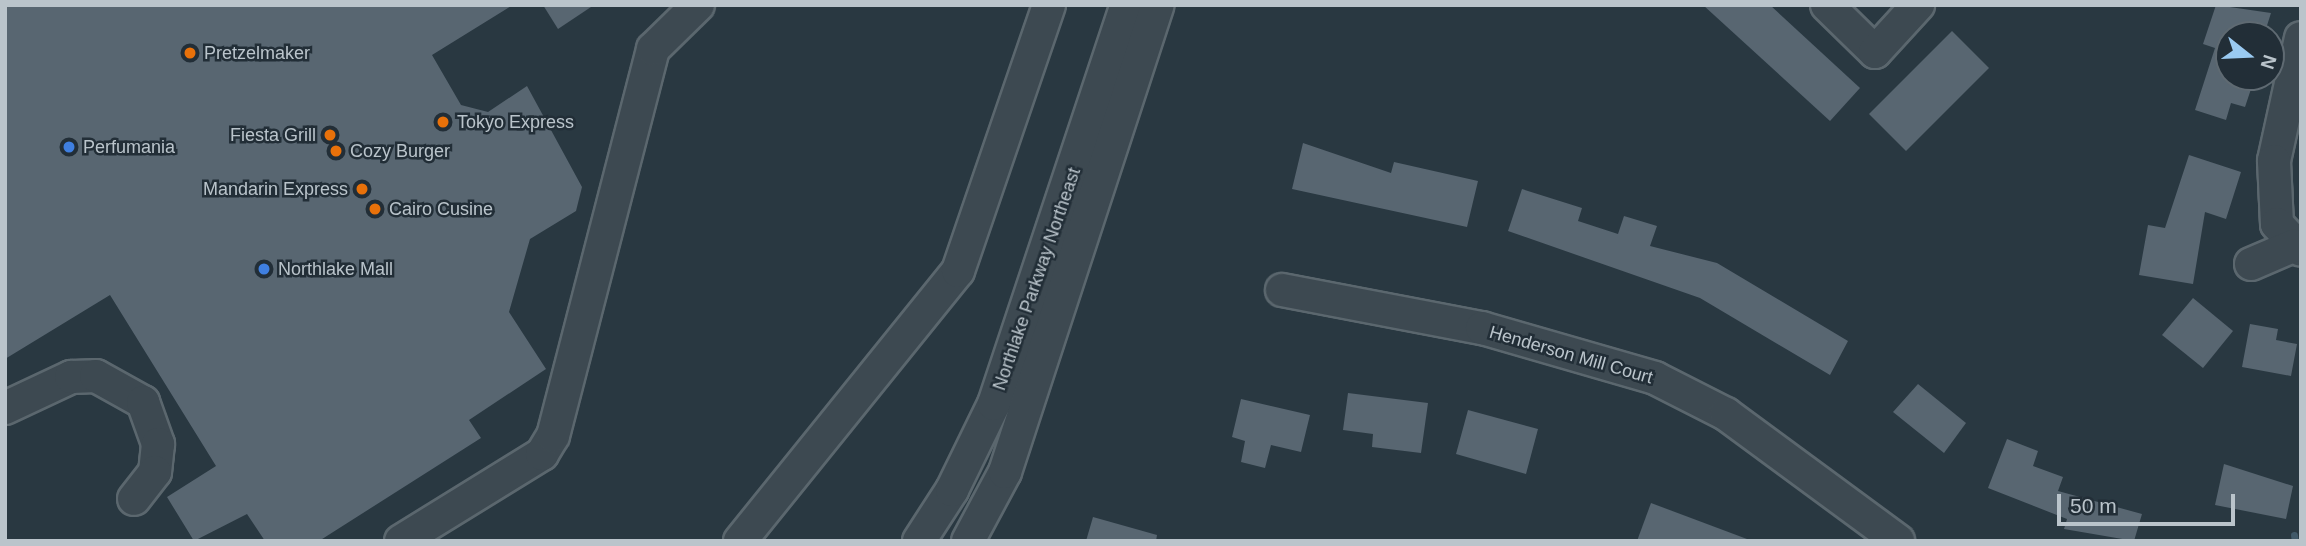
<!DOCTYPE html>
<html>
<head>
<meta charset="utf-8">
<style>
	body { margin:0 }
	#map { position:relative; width:2306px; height:546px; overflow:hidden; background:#293841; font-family:Helvetica,sans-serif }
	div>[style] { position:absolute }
	.stream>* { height:7px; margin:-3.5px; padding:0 3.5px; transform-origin:3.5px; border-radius:3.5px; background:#415969 }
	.building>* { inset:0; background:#586671 }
	.roads { filter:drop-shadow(2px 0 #5b676e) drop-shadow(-2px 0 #5b676e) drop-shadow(0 2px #5b676e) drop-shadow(0 -2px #5b676e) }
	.minor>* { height:32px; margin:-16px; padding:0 16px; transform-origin:16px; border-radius:16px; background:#3d4951 }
	.dots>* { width:19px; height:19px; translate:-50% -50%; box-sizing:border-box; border:4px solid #222e37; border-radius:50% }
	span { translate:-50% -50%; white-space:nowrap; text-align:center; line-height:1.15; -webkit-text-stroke:5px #222e37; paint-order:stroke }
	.poi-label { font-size:18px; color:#bac4cb }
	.left { translate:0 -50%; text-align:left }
	.right { translate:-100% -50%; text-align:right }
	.street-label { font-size:18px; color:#bac4cb }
	.frame { position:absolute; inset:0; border:7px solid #bac4cb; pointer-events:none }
	.north { position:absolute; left:2215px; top:21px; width:70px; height:70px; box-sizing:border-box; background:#222e37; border:2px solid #5f6a72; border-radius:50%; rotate:108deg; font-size:19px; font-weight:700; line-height:28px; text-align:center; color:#bac4cb }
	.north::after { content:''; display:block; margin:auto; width:24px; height:32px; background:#9acaf1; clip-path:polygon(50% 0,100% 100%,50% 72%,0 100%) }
	.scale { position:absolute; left:2057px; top:494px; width:178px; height:32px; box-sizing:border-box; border:4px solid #bac4cb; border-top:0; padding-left:9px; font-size:21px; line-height:24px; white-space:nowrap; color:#bac4cb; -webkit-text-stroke:5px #222e37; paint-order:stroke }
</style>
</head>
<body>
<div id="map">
	<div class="stream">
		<i style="left:2294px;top:535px;width:6px;rotate:81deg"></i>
	</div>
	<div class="building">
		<i style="clip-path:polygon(5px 5px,513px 5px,432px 55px,461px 105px,488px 112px,527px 86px,582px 187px,576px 211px,530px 239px,509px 312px,546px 369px,469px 420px,481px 438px,319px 541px,265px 541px,247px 514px,194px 541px,167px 497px,216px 466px,110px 295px,5px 359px)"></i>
		<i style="clip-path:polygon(543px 5px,594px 5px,558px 29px)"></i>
		<i style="clip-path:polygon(1703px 5px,1770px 5px,1860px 88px,1830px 121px)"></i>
		<i style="clip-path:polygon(2216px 5px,2271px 13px,2264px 35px,2229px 35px,2229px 77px,2255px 77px,2245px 107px,2231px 103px,2226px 120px,2195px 110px,2215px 48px,2203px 44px)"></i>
		<i style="clip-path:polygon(1952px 31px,1989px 68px,1906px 151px,1869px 114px)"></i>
		<i style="clip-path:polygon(1303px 143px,1391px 173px,1394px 162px,1478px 181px,1467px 227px,1292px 189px)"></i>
		<i style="clip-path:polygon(2189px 155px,2241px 172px,2226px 219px,2205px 212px,2193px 284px,2139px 275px,2148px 225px,2165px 228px)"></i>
		<i style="clip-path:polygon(1522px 189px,1582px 208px,1578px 221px,1618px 234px,1624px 216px,1657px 226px,1650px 246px,1717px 263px,1848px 341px,1830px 375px,1700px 298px,1508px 231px)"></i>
		<i style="clip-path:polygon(2193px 298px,2233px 331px,2203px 368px,2162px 335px)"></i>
		<i style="clip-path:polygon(2250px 324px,2278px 329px,2276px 340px,2297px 344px,2291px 376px,2242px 367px)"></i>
		<i style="clip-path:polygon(1918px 384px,1966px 423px,1944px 453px,1893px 412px)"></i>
		<i style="clip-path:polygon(1348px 393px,1428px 403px,1421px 453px,1372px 447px,1373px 434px,1343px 430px)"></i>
		<i style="clip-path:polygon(1241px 399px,1310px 415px,1301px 452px,1271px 445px,1265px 468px,1241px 462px,1245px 441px,1232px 437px)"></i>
		<i style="clip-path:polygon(1468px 410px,1538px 429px,1526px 474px,1456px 454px)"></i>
		<i style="clip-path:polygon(2007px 439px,2038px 451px,2033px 466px,2063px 477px,2058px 491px,2142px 514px,2134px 541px,2064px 529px,2067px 519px,1988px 488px)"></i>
		<i style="clip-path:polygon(2224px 464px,2293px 486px,2286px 519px,2215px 505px)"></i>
		<i style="clip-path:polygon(1651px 503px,1747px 539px,1747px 541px,1637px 541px)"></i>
		<i style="clip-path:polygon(1093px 517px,1157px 535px,1156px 541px,1086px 541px)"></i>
	</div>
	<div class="roads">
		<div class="minor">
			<i style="left:1827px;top:5px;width:67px;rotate:44.4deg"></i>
			<i style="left:1875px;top:52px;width:64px;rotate:-47.5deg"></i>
			<i style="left:2301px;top:38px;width:126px;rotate:102.4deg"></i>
			<i style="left:2274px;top:161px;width:63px;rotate:87.3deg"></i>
			<i style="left:2277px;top:224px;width:35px;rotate:47deg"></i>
			<i style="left:2251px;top:264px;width:46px;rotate:-23.2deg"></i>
			<i style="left:1282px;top:290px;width:204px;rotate:10.8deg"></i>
			<i style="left:1482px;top:328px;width:180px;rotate:16.1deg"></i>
			<i style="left:1655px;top:378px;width:80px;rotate:26.9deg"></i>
			<i style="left:1726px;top:414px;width:214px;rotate:36.4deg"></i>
			<i style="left:5px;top:408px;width:73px;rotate:-25.2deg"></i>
			<i style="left:71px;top:377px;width:25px;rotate:-2deg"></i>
			<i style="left:96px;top:376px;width:54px;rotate:29deg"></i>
			<i style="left:143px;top:402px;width:45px;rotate:70.3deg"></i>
			<i style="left:158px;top:444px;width:28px;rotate:96deg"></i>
			<i style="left:155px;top:472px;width:34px;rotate:128deg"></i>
			<i style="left:401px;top:541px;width:166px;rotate:-31.7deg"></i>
			<i style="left:542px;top:454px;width:21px;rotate:-59deg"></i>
			<i style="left:553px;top:436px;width:400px;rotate:-75.5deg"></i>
			<i style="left:653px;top:49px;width:63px;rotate:-44.4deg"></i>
			<i style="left:740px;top:541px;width:347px;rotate:-51.1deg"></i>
			<i style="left:958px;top:271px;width:281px;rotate:-71.1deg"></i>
			<i style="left:919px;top:541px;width:61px;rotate:-57.1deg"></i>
			<i style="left:952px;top:490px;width:96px;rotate:-64deg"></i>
			<i style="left:994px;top:404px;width:421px;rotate:-71.6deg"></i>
			<i style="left:968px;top:541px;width:78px;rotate:-61.8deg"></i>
			<i style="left:1005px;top:472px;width:491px;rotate:-71.9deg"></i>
		</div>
	</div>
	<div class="dots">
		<i style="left:190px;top:53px;background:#e8710a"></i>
		<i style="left:443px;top:122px;background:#e8710a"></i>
		<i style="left:330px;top:135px;background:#e8710a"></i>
		<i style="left:69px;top:147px;background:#3f7fe0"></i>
		<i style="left:336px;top:151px;background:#e8710a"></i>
		<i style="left:362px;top:189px;background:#e8710a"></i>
		<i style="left:375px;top:209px;background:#e8710a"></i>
		<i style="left:264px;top:269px;background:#3f7fe0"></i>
	</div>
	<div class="poi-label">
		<span class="left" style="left:204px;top:53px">Pretzelmaker</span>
		<span class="left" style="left:457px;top:122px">Tokyo Express</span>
		<span class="right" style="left:316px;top:135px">Fiesta Grill</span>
		<span class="left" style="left:83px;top:147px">Perfumania</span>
		<span class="left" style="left:350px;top:151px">Cozy Burger</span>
		<span class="right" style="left:348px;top:189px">Mandarin Express</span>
		<span class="left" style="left:389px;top:209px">Cairo Cusine</span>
		<span class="left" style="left:278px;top:269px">Northlake Mall</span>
	</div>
	<div class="street-label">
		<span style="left:1037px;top:279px;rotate:-71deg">Northlake Parkway Northeast</span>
		<span style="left:1571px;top:355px;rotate:16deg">Henderson Mill Court</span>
	</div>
	<div class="frame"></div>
	<div class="north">N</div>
	<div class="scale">50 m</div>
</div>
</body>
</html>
